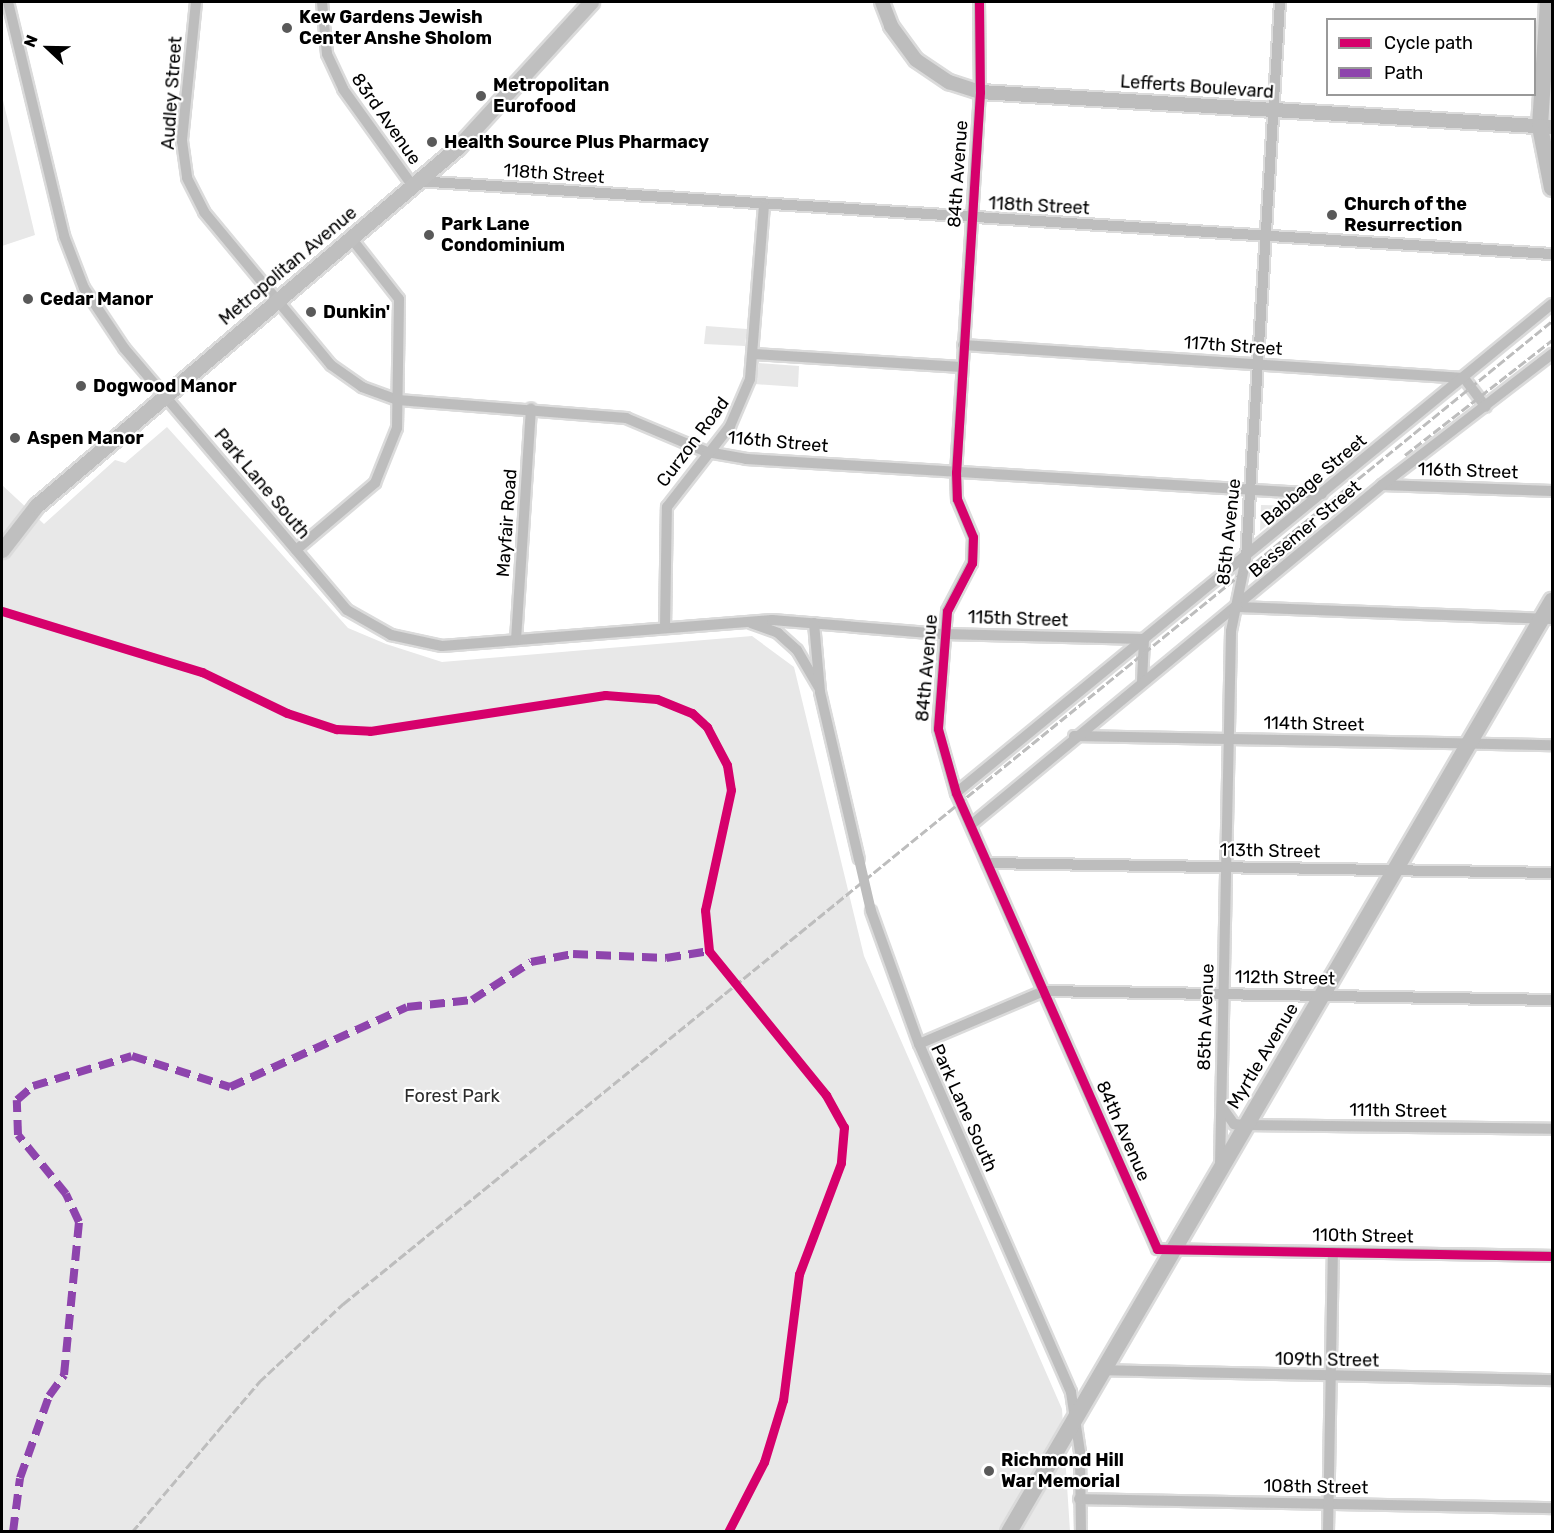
<!DOCTYPE html>
<html>
<head>
<meta charset="utf-8">
<style>
	body { margin:0 }
	#map { position:relative; width:1554px; height:1533px; overflow:hidden; background:#fff; font-family:Rubik,sans-serif }
	div>[style] { position:absolute }
	.green>* { inset:0; background:#e8e8e8 }
	.roads { filter:drop-shadow(2px 0 #dbdbdb) drop-shadow(-2px 0 #dbdbdb) drop-shadow(0 2px #dbdbdb) drop-shadow(0 -2px #dbdbdb) }
	.minor>* { height:10px; margin:-5px; padding:0 5px; transform-origin:5px; border-radius:5px; background:#bdbdbd }
	.tertiary>* { height:14px; margin:-7px; padding:0 7px; transform-origin:7px; border-radius:7px; background:#bdbdbd }
	.secondary>* { height:15px; margin:-7.5px; padding:0 7.5px; transform-origin:7.5px; border-radius:7.5px; background:#bfbfbf }
	.primary>* { height:16px; margin:-8px; padding:0 8px; transform-origin:8px; border-radius:8px; background:#bdbdbd }
	.rail>* { height:3px; margin-top:-1.5px; transform-origin:0; background:repeating-linear-gradient(90deg,#bdbdbd 0 9px,transparent 0 12px) }
	.minor-bridge>* { height:10px; margin:-5px; padding:0 5px; transform-origin:5px; border-radius:5px; background:#bdbdbd }
	.quiet>* { height:8px; margin-top:-4px; transform-origin:0; background:repeating-linear-gradient(90deg,#8e44ad 0 15px,transparent 0 23px) }
	.cycleway>* { height:9px; margin:-4.5px; padding:0 4.5px; transform-origin:4.5px; border-radius:4.5px; background:#d6006c }
	.dots>* { width:16px; height:16px; translate:-50% -50%; box-sizing:border-box; border:3px solid #fff; border-radius:50% }
	span { translate:-50% -50%; white-space:nowrap; text-align:center; line-height:1.15; -webkit-text-stroke:4.5px #fff; paint-order:stroke }
	.poi-label { font-size:18px; color:#000; font-weight:700 }
	.left { translate:0 -50%; text-align:left }
	.street-label { font-size:18px; color:#000 }
	.park-label { font-size:18px; color:#2c2c2c }
	.frame { position:absolute; inset:0; border:3px solid #000; pointer-events:none }
	.legend { position:absolute; left:1326px; top:18px; width:210px; height:78px; box-sizing:border-box; background:#fff; border:2px solid #999; margin:0; padding:8px 10px; list-style:none; font-size:18px; color:#000 }
	.legend li { display:flex; align-items:center; gap:12px; height:30px }
	.legend b { width:30px; border:2px solid #999 }
	.north { position:absolute; left:18px; top:18px; width:60px; height:60px; -webkit-text-stroke:4px #fff; paint-order:stroke; rotate:292deg; font-size:16px; font-weight:700; line-height:24px; text-align:center; color:#000 }
	.north::after { content:''; display:block; margin:auto; width:21px; height:27px; background:#000; clip-path:polygon(50% 0,100% 100%,50% 72%,0 100%) }
</style>
</head>
<body>
<div id="map">
	<div class="green">
		<i style="clip-path:polygon(2px 96px,35px 235px,2px 246px)"></i>
		<i style="clip-path:polygon(706px 326px,747px 329px,745px 346px,704px 344px)"></i>
		<i style="clip-path:polygon(759px 363px,799px 366px,798px 387px,755px 384px)"></i>
		<i style="clip-path:polygon(167px 427px,348px 628px,386px 644px,442px 662px,752px 636px,794px 667px,864px 956px,1062px 1409px,1070px 1531px,2px 1531px,2px 485px,44px 524px,115px 460px,125px 463px)"></i>
		<i style="clip-path:polygon(1261px 505px,1291px 506px,1260px 531px)"></i>
	</div>
	<div class="roads">
		<div class="minor">
			<i style="left:8px;top:2px;width:241px;rotate:76.5deg"></i>
			<i style="left:64px;top:236px;width:56px;rotate:69deg"></i>
			<i style="left:84px;top:288px;width:72px;rotate:56.3deg"></i>
			<i style="left:124px;top:348px;width:344px;rotate:49.6deg"></i>
			<i style="left:347px;top:610px;width:51px;rotate:29.6deg"></i>
			<i style="left:391px;top:635px;width:52px;rotate:12.2deg"></i>
			<i style="left:442px;top:646px;width:331px;rotate:-4.5deg"></i>
			<i style="left:772px;top:620px;width:173px;rotate:4.7deg"></i>
			<i style="left:944px;top:634px;width:200px;rotate:1.4deg"></i>
			<i style="left:1144px;top:639px;width:42px;rotate:92.7deg"></i>
			<i style="left:196px;top:2px;width:140px;rotate:95.8deg"></i>
			<i style="left:182px;top:141px;width:37px;rotate:82deg"></i>
			<i style="left:187px;top:178px;width:38px;rotate:63deg"></i>
			<i style="left:204px;top:212px;width:199px;rotate:50.3deg"></i>
			<i style="left:331px;top:365px;width:38px;rotate:35deg"></i>
			<i style="left:362px;top:387px;width:38px;rotate:20deg"></i>
			<i style="left:398px;top:400px;width:229px;rotate:4.5deg"></i>
			<i style="left:626px;top:418px;width:88px;rotate:22.8deg"></i>
			<i style="left:707px;top:452px;width:40px;rotate:10deg"></i>
			<i style="left:746px;top:459px;width:577px;rotate:3.48deg"></i>
			<i style="left:322px;top:2px;width:52px;rotate:84.5deg"></i>
			<i style="left:327px;top:54px;width:38px;rotate:65deg"></i>
			<i style="left:343px;top:89px;width:118px;rotate:54.3deg"></i>
			<i style="left:979px;top:2px;width:90px;rotate:89.4deg"></i>
			<i style="left:980px;top:92px;width:381px;rotate:93.6deg"></i>
			<i style="left:956px;top:472px;width:27px;rotate:88deg"></i>
			<i style="left:957px;top:499px;width:41px;rotate:67.2deg"></i>
			<i style="left:973px;top:537px;width:26px;rotate:92deg"></i>
			<i style="left:972px;top:563px;width:54px;rotate:117.5deg"></i>
			<i style="left:947px;top:611px;width:118px;rotate:94.4deg"></i>
			<i style="left:938px;top:729px;width:66px;rotate:74.3deg"></i>
			<i style="left:956px;top:793px;width:498px;rotate:66.2deg"></i>
			<i style="left:1157px;top:1249px;width:395px;rotate:1deg"></i>
			<i style="left:416px;top:181px;width:1138px;rotate:3.68deg"></i>
			<i style="left:963px;top:345px;width:502px;rotate:3.77deg"></i>
			<i style="left:1464px;top:378px;width:36px;rotate:53deg"></i>
			<i style="left:754px;top:354px;width:208px;rotate:3.6deg"></i>
			<i style="left:1382px;top:485px;width:170px;rotate:2deg"></i>
			<i style="left:296px;top:550px;width:104px;rotate:-40.3deg"></i>
			<i style="left:375px;top:483px;width:59px;rotate:-68.2deg"></i>
			<i style="left:397px;top:428px;width:129px;rotate:-89.1deg"></i>
			<i style="left:399px;top:299px;width:78px;rotate:-128.2deg"></i>
			<i style="left:1236px;top:607px;width:316px;rotate:2.2deg"></i>
			<i style="left:751px;top:623px;width:29px;rotate:20deg"></i>
			<i style="left:778px;top:633px;width:25px;rotate:42deg"></i>
			<i style="left:797px;top:650px;width:42px;rotate:59.7deg"></i>
			<i style="left:814px;top:623px;width:69px;rotate:85deg"></i>
			<i style="left:820px;top:692px;width:171px;rotate:76.9deg"></i>
			<i style="left:665px;top:628px;width:121px;rotate:-89.1deg"></i>
			<i style="left:667px;top:507px;width:103px;rotate:-52.1deg"></i>
			<i style="left:730px;top:426px;width:51px;rotate:-66.9deg"></i>
			<i style="left:750px;top:379px;width:174px;rotate:-85.4deg"></i>
			<i style="left:516px;top:640px;width:232px;rotate:-86.3deg"></i>
			<i style="left:1074px;top:736px;width:478px;rotate:1.1deg"></i>
			<i style="left:956px;top:793px;width:771px;rotate:-39.37deg"></i>
			<i style="left:971px;top:825px;width:533px;rotate:-39.6deg"></i>
			<i style="left:1382px;top:485px;width:215px;rotate:-37.6deg"></i>
			<i style="left:987px;top:863px;width:565px;rotate:1.01deg"></i>
			<i style="left:871px;top:911px;width:141px;rotate:70.2deg"></i>
			<i style="left:919px;top:1044px;width:380px;rotate:66.4deg"></i>
			<i style="left:1071px;top:1392px;width:61px;rotate:81.5deg"></i>
			<i style="left:1080px;top:1452px;width:80px;rotate:89.3deg"></i>
			<i style="left:919px;top:1044px;width:136px;rotate:-23deg"></i>
			<i style="left:1044px;top:991px;width:508px;rotate:1.01deg"></i>
			<i style="left:1222px;top:1107px;width:21px;rotate:55deg"></i>
			<i style="left:1234px;top:1124px;width:10px;rotate:6deg"></i>
			<i style="left:1244px;top:1125px;width:308px;rotate:0.7deg"></i>
			<i style="left:1220px;top:1166px;width:535px;rotate:-88.82deg"></i>
			<i style="left:1231px;top:631px;width:75px;rotate:-78.4deg"></i>
			<i style="left:1246px;top:558px;width:557px;rotate:-86.5deg"></i>
			<i style="left:1101px;top:1370px;width:451px;rotate:1.3deg"></i>
			<i style="left:1079px;top:1499px;width:473px;rotate:1.1deg"></i>
			<i style="left:1328px;top:1532px;width:280px;rotate:-89deg"></i>
		</div>
		<div class="tertiary">
			<i style="left:882px;top:2px;width:26px;rotate:69deg"></i>
			<i style="left:891px;top:26px;width:42px;rotate:53.7deg"></i>
			<i style="left:916px;top:60px;width:40px;rotate:34deg"></i>
			<i style="left:949px;top:82px;width:33px;rotate:18deg"></i>
			<i style="left:980px;top:92px;width:573px;rotate:3.5deg"></i>
		</div>
		<div class="secondary">
			<i style="left:2px;top:550px;width:56px;rotate:-52.3deg"></i>
			<i style="left:36px;top:506px;width:554px;rotate:-40.39deg"></i>
			<i style="left:458px;top:147px;width:197px;rotate:-47.5deg"></i>
		</div>
		<div class="primary">
			<i style="left:1548px;top:2px;width:125px;rotate:93.7deg"></i>
			<i style="left:1540px;top:127px;width:62px;rotate:78.9deg"></i>
			<i style="left:1009px;top:1532px;width:1078px;rotate:-59.75deg"></i>
		</div>
	</div>
	<div class="rail">
		<i style="left:1405px;top:455px;width:187px;rotate:-38deg"></i>
		<i style="left:132px;top:1532px;width:197px;rotate:-49.7deg"></i>
		<i style="left:259px;top:1382px;width:115px;rotate:-42.9deg"></i>
		<i style="left:343px;top:1304px;width:1558px;rotate:-39.11deg"></i>
	</div>
	<div class="minor-bridge">
		<i style="left:859px;top:859px;width:53px;rotate:77deg"></i>
	</div>
	<div class="quiet">
		<i style="left:13px;top:1532px;width:54px;rotate:-82.6deg"></i>
		<i style="left:20px;top:1478px;width:87px;rotate:-70.5deg"></i>
		<i style="left:49px;top:1396px;width:26px;rotate:-54deg"></i>
		<i style="left:64px;top:1375px;width:154px;rotate:-84.4deg"></i>
		<i style="left:79px;top:1222px;width:31px;rotate:-115deg"></i>
		<i style="left:66px;top:1194px;width:76px;rotate:-129.1deg"></i>
		<i style="left:18px;top:1135px;width:35px;rotate:-92deg"></i>
		<i style="left:17px;top:1100px;width:21px;rotate:-41deg"></i>
		<i style="left:33px;top:1086px;width:103px;rotate:-16.9deg"></i>
		<i style="left:132px;top:1056px;width:103px;rotate:17.6deg"></i>
		<i style="left:230px;top:1087px;width:194px;rotate:-24.3deg"></i>
		<i style="left:407px;top:1007px;width:65px;rotate:-6.1deg"></i>
		<i style="left:472px;top:1000px;width:70px;rotate:-32.8deg"></i>
		<i style="left:531px;top:962px;width:43px;rotate:-10.8deg"></i>
		<i style="left:573px;top:954px;width:93px;rotate:2.5deg"></i>
		<i style="left:666px;top:958px;width:44px;rotate:-9.2deg"></i>
	</div>
	<div class="cycleway">
		<i style="left:979px;top:2px;width:90px;rotate:89.4deg"></i>
		<i style="left:980px;top:92px;width:381px;rotate:93.6deg"></i>
		<i style="left:956px;top:472px;width:27px;rotate:88deg"></i>
		<i style="left:957px;top:499px;width:41px;rotate:67.2deg"></i>
		<i style="left:973px;top:537px;width:26px;rotate:92deg"></i>
		<i style="left:972px;top:563px;width:54px;rotate:117.5deg"></i>
		<i style="left:947px;top:611px;width:118px;rotate:94.4deg"></i>
		<i style="left:938px;top:729px;width:66px;rotate:74.3deg"></i>
		<i style="left:956px;top:793px;width:498px;rotate:66.2deg"></i>
		<i style="left:1157px;top:1249px;width:395px;rotate:1deg"></i>
		<i style="left:2px;top:611px;width:209px;rotate:17deg"></i>
		<i style="left:202px;top:672px;width:94px;rotate:25.8deg"></i>
		<i style="left:287px;top:713px;width:52px;rotate:18.1deg"></i>
		<i style="left:336px;top:729px;width:34px;rotate:3deg"></i>
		<i style="left:370px;top:731px;width:238px;rotate:-8.7deg"></i>
		<i style="left:605px;top:695px;width:52px;rotate:4.4deg"></i>
		<i style="left:657px;top:699px;width:38px;rotate:22deg"></i>
		<i style="left:692px;top:713px;width:21px;rotate:43deg"></i>
		<i style="left:707px;top:727px;width:43px;rotate:62.2deg"></i>
		<i style="left:727px;top:765px;width:25px;rotate:81deg"></i>
		<i style="left:731px;top:790px;width:123px;rotate:102.2deg"></i>
		<i style="left:705px;top:910px;width:41px;rotate:84.4deg"></i>
		<i style="left:709px;top:951px;width:186px;rotate:50.9deg"></i>
		<i style="left:826px;top:1095px;width:37px;rotate:61deg"></i>
		<i style="left:844px;top:1127px;width:36px;rotate:95deg"></i>
		<i style="left:841px;top:1163px;width:119px;rotate:110.7deg"></i>
		<i style="left:799px;top:1274px;width:127px;rotate:97.2deg"></i>
		<i style="left:783px;top:1400px;width:65px;rotate:107deg"></i>
		<i style="left:764px;top:1462px;width:79px;rotate:117.2deg"></i>
	</div>
	<div class="dots">
		<i style="left:287px;top:28px;background:#595959"></i>
		<i style="left:481px;top:96px;background:#595959"></i>
		<i style="left:432px;top:142px;background:#595959"></i>
		<i style="left:1332px;top:215px;background:#595959"></i>
		<i style="left:429px;top:235px;background:#595959"></i>
		<i style="left:28px;top:299px;background:#595959"></i>
		<i style="left:311px;top:312px;background:#595959"></i>
		<i style="left:81px;top:386px;background:#595959"></i>
		<i style="left:15px;top:438px;background:#595959"></i>
		<i style="left:989px;top:1471px;background:#595959"></i>
	</div>
	<div class="poi-label">
		<span class="left" style="left:299px;top:28px">Kew Gardens Jewish<br>Center Anshe Sholom</span>
		<span class="left" style="left:493px;top:96px">Metropolitan<br>Eurofood</span>
		<span class="left" style="left:444px;top:142px">Health Source Plus Pharmacy</span>
		<span class="left" style="left:1344px;top:215px">Church of the<br>Resurrection</span>
		<span class="left" style="left:441px;top:235px">Park Lane<br>Condominium</span>
		<span class="left" style="left:40px;top:299px">Cedar Manor</span>
		<span class="left" style="left:323px;top:312px">Dunkin'</span>
		<span class="left" style="left:93px;top:386px">Dogwood Manor</span>
		<span class="left" style="left:27px;top:438px">Aspen Manor</span>
		<span class="left" style="left:1001px;top:1471px">Richmond Hill<br>War Memorial</span>
	</div>
	<div class="street-label">
		<span style="left:1197px;top:87px;rotate:4deg">Lefferts Boulevard</span>
		<span style="left:172px;top:93px;rotate:-86deg">Audley Street</span>
		<span style="left:386px;top:119px;rotate:55deg">83rd Avenue</span>
		<span style="left:554px;top:174px;rotate:4deg">118th Street</span>
		<span style="left:958px;top:174px;rotate:-86deg">84th Avenue</span>
		<span style="left:1039px;top:206px;rotate:3deg">118th Street</span>
		<span style="left:288px;top:266px;rotate:-40deg">Metropolitan Avenue</span>
		<span style="left:1233px;top:346px;rotate:4deg">117th Street</span>
		<span style="left:693px;top:442px;rotate:-53deg">Curzon Road</span>
		<span style="left:778px;top:442px;rotate:5deg">116th Street</span>
		<span style="left:1468px;top:471px;rotate:2deg">116th Street</span>
		<span style="left:1314px;top:480px;rotate:-40deg">Babbage Street</span>
		<span style="left:262px;top:484px;rotate:50deg">Park Lane South</span>
		<span style="left:507px;top:523px;rotate:-86deg">Mayfair Road</span>
		<span style="left:1305px;top:529px;rotate:-40deg">Bessemer Street</span>
		<span style="left:1229px;top:532px;rotate:-84deg">85th Avenue</span>
		<span style="left:1018px;top:619px;rotate:2deg">115th Street</span>
		<span style="left:927px;top:668px;rotate:-85deg">84th Avenue</span>
		<span style="left:1314px;top:724px;rotate:1deg">114th Street</span>
		<span style="left:1270px;top:851px;rotate:1deg">113th Street</span>
		<span style="left:1285px;top:978px;rotate:1deg">112th Street</span>
		<span style="left:1206px;top:1017px;rotate:-88deg">85th Avenue</span>
		<span style="left:1263px;top:1056px;rotate:-59deg">Myrtle Avenue</span>
		<span style="left:964px;top:1108px;rotate:66deg">Park Lane South</span>
		<span style="left:1398px;top:1111px;rotate:1deg">111th Street</span>
		<span style="left:1123px;top:1131px;rotate:66deg">84th Avenue</span>
		<span style="left:1363px;top:1236px;rotate:1deg">110th Street</span>
		<span style="left:1327px;top:1360px;rotate:1deg">109th Street</span>
		<span style="left:1316px;top:1487px;rotate:1deg">108th Street</span>
	</div>
	<div class="park-label">
		<span style="left:452px;top:1096px">Forest Park</span>
	</div>
	<div class="frame"></div>
	<ul class="legend">
	<li><b style="height:8px;background:#d6006c"></b>Cycle path</li>
	<li><b style="height:8px;background:#8e44ad"></b>Path</li>
	</ul>
	<div class="north">N</div>
</div>
</body>
</html>
